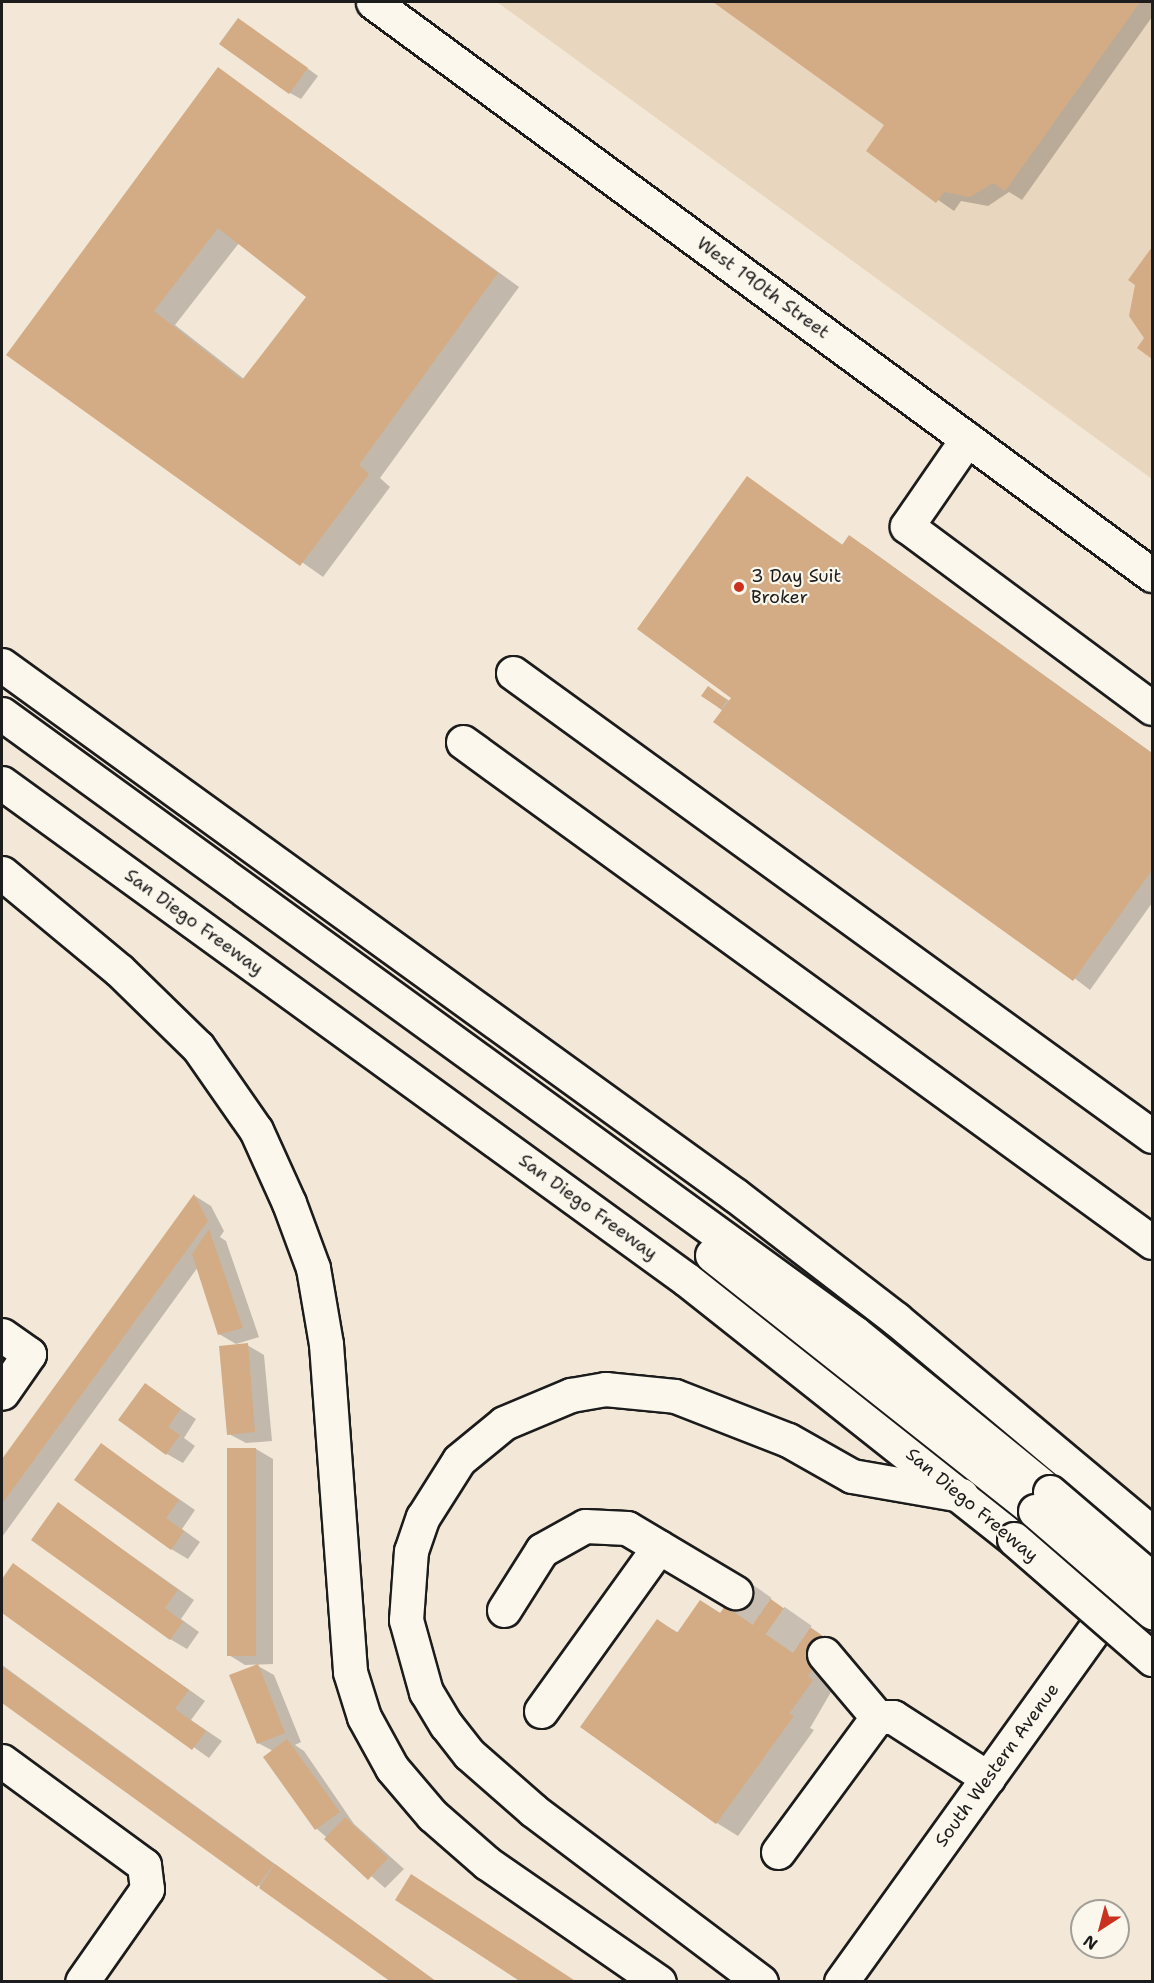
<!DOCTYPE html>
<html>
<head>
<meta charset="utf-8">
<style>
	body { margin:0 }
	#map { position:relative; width:1154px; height:1983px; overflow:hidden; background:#f3e8d7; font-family:"Shantell Sans",sans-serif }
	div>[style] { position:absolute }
	.built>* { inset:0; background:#e9d6be }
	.shadow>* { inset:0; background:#0003 }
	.building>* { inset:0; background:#d3ac85 }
	.minor-tunnel>* { height:33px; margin-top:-16.5px; transform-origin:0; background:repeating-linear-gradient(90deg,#c8bfb2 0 33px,transparent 0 49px) }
	.roads { filter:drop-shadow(2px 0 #1c1c1c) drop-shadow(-2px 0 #1c1c1c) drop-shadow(0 2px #1c1c1c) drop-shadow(0 -2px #1c1c1c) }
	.minor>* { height:33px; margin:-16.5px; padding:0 16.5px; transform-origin:16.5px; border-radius:16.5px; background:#fbf7ec }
	.major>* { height:33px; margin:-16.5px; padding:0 16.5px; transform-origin:16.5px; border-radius:16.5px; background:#fbf7ec }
	.highway>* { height:33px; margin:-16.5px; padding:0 16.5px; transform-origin:16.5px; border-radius:16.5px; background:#fbf7ec }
	.bridges { filter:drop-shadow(2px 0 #1c1c1c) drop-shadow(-2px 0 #1c1c1c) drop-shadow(0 2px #1c1c1c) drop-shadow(0 -2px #1c1c1c) }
	.highway-bridge>* { height:33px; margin:-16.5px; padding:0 16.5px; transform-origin:16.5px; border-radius:16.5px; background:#fbf7ec }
	.dots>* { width:16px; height:16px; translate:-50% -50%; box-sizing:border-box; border:3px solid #fbf7ec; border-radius:50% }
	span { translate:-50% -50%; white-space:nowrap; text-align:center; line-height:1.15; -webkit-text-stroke:4.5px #fbf7ec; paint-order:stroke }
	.street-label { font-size:18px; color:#1c1c1c }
	.poi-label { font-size:18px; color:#1c1c1c }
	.left { translate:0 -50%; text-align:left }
	.frame { position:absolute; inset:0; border:3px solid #1c1c1c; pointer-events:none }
	.north { position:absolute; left:1070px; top:1899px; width:60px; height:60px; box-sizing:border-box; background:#fbf7ec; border:2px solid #a29f99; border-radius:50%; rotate:216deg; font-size:16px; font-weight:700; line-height:24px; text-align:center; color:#1c1c1c }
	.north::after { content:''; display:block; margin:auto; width:21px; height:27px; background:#c8321e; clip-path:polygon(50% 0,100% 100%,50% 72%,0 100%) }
</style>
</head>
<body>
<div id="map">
	<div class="built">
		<i style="clip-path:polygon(497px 2px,1152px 2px,1152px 479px)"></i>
	</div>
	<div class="shadow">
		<i style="clip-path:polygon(716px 2px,1152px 2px,1152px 17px,1022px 200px,1009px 192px,988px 206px,961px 201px,954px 211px,868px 151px,887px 124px)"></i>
		<i style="clip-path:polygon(249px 26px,318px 76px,301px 99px,290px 93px)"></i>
		<i style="clip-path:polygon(evenodd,219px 69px,519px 287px,380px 478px,390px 487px,323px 577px,8px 354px,219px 69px,239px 243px,308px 297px,244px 379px,175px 325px,239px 243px)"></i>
		<i style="clip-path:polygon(1152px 249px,1152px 357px,1139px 348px,1146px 338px,1137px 285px,1130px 280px)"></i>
		<i style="clip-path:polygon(747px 478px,843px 545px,849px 537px,866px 547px,1152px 753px,1152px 903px,1090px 990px,703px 696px,709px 688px,730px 701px,733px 697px)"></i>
		<i style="clip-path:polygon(195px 1196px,211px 1206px,224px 1231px,220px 1237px,226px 1241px,259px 1337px,236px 1344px,219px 1334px,198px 1267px,2px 1537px,2px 1462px)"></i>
		<i style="clip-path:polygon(247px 1345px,264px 1355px,272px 1441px,246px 1443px,229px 1434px)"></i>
		<i style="clip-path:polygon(145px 1385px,196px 1419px,184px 1438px,195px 1446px,183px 1463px,167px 1454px)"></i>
		<i style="clip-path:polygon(101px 1445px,195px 1510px,182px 1529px,200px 1542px,188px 1559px,171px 1549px)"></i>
		<i style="clip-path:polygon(256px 1449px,273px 1459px,273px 1664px,245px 1665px,229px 1655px)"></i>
		<i style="clip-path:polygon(58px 1504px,194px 1600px,181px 1619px,199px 1632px,187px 1649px,170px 1639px)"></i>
		<i style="clip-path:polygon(13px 1565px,205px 1701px,191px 1720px,222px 1741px,209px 1758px,2px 1611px,2px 1582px)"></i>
		<i style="clip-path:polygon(744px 1582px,852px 1656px,810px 1728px,814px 1730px,738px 1836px,717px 1823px,658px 1621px,679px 1633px,701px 1602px,722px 1614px)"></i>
		<i style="clip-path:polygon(2px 1665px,437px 1982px,393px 1982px,2px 1701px)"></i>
		<i style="clip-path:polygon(258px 1666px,274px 1675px,301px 1742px,295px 1745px,304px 1751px,354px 1824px,404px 1869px,385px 1888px,317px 1829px,273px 1751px,258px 1743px)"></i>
	</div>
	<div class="building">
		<i style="clip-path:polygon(713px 2px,1140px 2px,1005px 191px,993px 183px,970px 197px,944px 192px,936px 203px,866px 151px,884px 125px)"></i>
		<i style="clip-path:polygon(238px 18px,308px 68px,289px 94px,219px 44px)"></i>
		<i style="clip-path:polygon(evenodd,218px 67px,498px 273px,359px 465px,369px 474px,300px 566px,6px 355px,218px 67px,218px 228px,306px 297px,242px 380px,154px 311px,218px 228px)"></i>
		<i style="clip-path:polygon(1152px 247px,1152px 359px,1137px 348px,1144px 338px,1129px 316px,1135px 285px,1128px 280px)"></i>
		<i style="clip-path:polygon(747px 476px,842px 545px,849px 535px,1152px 753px,1152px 870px,1073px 981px,713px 722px,731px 698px,637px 629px)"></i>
		<i style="clip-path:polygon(708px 686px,727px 700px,721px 709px,701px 696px)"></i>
		<i style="clip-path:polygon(194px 1194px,208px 1221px,2px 1504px,2px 1459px)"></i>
		<i style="clip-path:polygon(209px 1229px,243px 1328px,218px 1335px,192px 1254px)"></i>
		<i style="clip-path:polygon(248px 1343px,255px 1432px,227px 1435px,219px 1346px)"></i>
		<i style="clip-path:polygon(145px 1383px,181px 1409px,168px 1427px,180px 1435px,166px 1455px,118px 1420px)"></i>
		<i style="clip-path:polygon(101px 1443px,179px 1500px,166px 1518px,184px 1531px,171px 1550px,74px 1480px)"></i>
		<i style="clip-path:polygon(227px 1448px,256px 1448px,256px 1656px,227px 1656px)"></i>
		<i style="clip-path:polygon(58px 1502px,178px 1590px,165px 1608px,183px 1622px,170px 1640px,31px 1540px)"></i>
		<i style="clip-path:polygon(13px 1563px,189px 1690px,175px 1709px,206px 1731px,192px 1750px,2px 1613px,2px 1579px)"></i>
		<i style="clip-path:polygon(744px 1580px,831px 1642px,808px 1676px,813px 1680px,789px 1714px,794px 1716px,716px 1824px,580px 1727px,657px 1619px,677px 1633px,700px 1600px,720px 1613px)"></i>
		<i style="clip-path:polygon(258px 1664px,285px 1733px,257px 1744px,229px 1675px)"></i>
		<i style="clip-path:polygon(2px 1666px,274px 1864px,257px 1887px,2px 1703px)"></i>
		<i style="clip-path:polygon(287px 1739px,340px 1812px,315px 1830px,263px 1757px)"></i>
		<i style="clip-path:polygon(345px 1817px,388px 1858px,368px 1880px,324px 1839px)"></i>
		<i style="clip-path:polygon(275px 1864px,437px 1982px,391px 1982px,259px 1888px)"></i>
		<i style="clip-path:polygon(411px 1874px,577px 1982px,521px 1982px,395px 1900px)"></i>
	</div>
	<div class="minor-tunnel">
		<i style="left:735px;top:1592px;width:108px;rotate:34.9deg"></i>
	</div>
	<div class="roads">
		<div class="minor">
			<i style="left:967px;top:439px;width:106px;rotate:124.6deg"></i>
			<i style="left:907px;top:526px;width:305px;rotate:36.6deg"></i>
			<i style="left:513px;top:673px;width:789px;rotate:35.93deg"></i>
			<i style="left:463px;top:742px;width:851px;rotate:35.97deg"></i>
			<i style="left:2px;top:1335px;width:33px;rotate:35deg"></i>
			<i style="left:29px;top:1354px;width:47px;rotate:124.7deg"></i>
			<i style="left:504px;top:1610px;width:71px;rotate:-57.7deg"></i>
			<i style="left:542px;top:1550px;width:49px;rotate:-29.2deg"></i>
			<i style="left:585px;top:1526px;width:42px;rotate:2.7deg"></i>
			<i style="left:627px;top:1528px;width:126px;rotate:30.7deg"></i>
			<i style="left:824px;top:1654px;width:82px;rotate:49.9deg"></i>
			<i style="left:541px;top:1711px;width:202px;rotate:-54.3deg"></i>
			<i style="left:2px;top:1761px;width:176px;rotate:36.2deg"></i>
			<i style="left:144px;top:1865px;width:24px;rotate:83deg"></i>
			<i style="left:147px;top:1889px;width:113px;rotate:125deg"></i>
			<i style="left:778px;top:1852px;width:167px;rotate:-53.7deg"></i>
			<i style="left:877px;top:1717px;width:16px"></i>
			<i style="left:893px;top:1717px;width:113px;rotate:32.7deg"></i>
		</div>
		<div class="major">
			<i style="left:373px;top:2px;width:967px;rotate:36.34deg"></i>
			<i style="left:841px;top:1982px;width:533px;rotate:-54.31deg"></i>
		</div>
		<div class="highway">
			<i style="left:2px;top:665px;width:905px;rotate:35.87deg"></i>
			<i style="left:735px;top:1195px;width:203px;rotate:37.6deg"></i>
			<i style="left:896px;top:1319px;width:334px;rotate:39.9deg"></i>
			<i style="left:2px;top:714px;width:1054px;rotate:35.97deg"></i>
			<i style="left:855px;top:1333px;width:252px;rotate:39.2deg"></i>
			<i style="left:2px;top:783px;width:845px;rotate:35.95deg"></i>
			<i style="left:686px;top:1279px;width:419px;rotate:38.4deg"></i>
			<i style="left:2px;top:873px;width:152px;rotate:39.7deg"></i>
			<i style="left:119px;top:970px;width:110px;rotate:44.3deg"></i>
			<i style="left:198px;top:1047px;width:101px;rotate:55.1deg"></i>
			<i style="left:256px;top:1130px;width:80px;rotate:65.7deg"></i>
			<i style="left:289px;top:1203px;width:69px;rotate:69.7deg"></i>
			<i style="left:313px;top:1268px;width:77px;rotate:80.3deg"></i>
			<i style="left:326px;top:1344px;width:329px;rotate:85.8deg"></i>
			<i style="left:350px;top:1672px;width:47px;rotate:72.7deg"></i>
			<i style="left:364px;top:1717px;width:58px;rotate:61.2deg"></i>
			<i style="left:392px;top:1768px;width:62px;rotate:49.6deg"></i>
			<i style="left:432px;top:1815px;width:73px;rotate:41.1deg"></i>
			<i style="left:487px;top:1863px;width:209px;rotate:34.7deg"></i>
			<i style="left:712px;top:1255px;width:412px;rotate:38.4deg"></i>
			<i style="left:761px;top:1982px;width:286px;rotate:-143deg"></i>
			<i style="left:533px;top:1810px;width:85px;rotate:-138.8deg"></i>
			<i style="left:469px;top:1754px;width:37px;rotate:-128deg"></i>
			<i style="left:446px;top:1725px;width:39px;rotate:-121deg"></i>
			<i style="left:426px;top:1692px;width:75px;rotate:-105.5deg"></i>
			<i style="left:406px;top:1620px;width:69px;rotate:-85.9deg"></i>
			<i style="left:411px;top:1551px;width:36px;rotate:-71deg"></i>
			<i style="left:423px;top:1517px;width:67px;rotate:-57.7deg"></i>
			<i style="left:459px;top:1460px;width:58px;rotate:-39.4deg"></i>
			<i style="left:504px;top:1423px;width:73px;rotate:-22.7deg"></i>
			<i style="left:571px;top:1395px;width:35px;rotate:-10deg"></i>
			<i style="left:605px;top:1389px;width:70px;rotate:5.7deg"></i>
			<i style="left:675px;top:1396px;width:121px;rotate:21.3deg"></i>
			<i style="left:788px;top:1440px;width:73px;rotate:29.4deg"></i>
			<i style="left:852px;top:1476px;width:111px;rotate:9.9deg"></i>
		</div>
	</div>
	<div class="bridges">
		<div class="highway-bridge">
			<i style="left:1050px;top:1492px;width:134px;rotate:40.5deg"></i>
			<i style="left:1035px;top:1511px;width:155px;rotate:40.8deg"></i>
			<i style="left:1014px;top:1539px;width:183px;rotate:41deg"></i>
		</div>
	</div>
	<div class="dots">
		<i style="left:739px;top:587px;background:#c8321e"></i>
	</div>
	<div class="street-label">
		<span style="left:763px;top:288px;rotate:36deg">West 190th Street</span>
		<span style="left:194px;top:922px;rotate:36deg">San Diego Freeway</span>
		<span style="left:588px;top:1207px;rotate:36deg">San Diego Freeway</span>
		<span style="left:972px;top:1505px;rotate:40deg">San Diego Freeway</span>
		<span style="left:997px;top:1765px;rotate:-54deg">South Western Avenue</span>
	</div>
	<div class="poi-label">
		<span class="left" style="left:751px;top:587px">3 Day Suit<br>Broker</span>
	</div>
	<div class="frame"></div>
	<div class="north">N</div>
</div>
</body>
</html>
